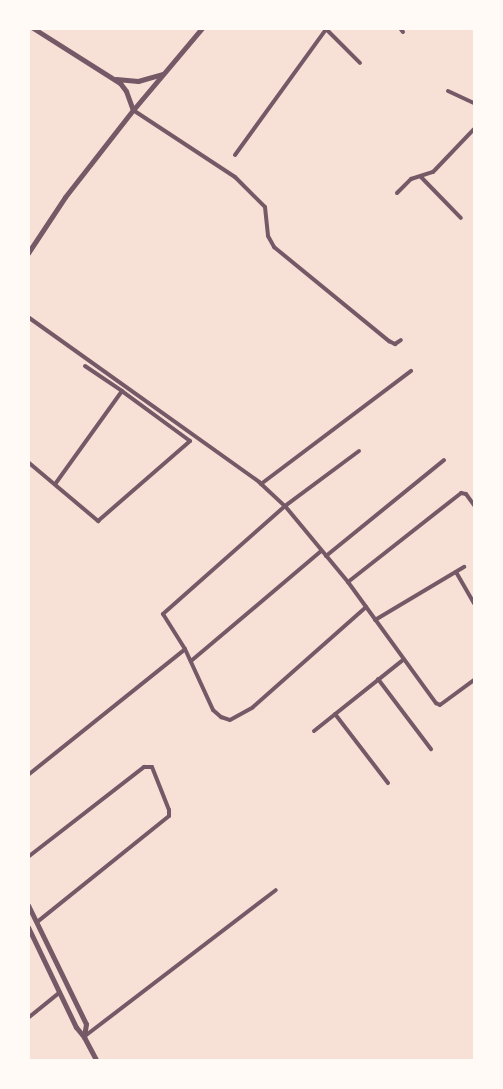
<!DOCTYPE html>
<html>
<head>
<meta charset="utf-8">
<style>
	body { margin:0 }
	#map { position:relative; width:503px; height:1089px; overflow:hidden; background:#f7e1d7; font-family:"Exo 2",sans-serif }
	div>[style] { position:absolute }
	.minor>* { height:4px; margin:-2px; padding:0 2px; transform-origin:2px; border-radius:2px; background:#755966 }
	.tertiary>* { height:5px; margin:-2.5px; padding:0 2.5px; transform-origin:2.5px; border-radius:2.5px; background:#755966 }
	span { translate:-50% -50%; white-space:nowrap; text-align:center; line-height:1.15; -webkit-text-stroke:6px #fffaf5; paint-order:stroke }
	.frame { position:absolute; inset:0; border:30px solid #fffaf5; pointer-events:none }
</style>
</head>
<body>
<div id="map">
	<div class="minor">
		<i style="left:400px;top:28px;width:5px;rotate:53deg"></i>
		<i style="left:326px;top:29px;width:48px;rotate:45deg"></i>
		<i style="left:448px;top:91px;width:29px;rotate:25deg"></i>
		<i style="left:133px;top:110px;width:122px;rotate:33.3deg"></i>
		<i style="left:235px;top:177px;width:42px;rotate:45deg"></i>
		<i style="left:265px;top:207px;width:29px;rotate:84deg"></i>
		<i style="left:268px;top:236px;width:13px;rotate:61deg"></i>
		<i style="left:274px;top:247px;width:149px;rotate:39.3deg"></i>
		<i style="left:389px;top:341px;width:7px;rotate:27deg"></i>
		<i style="left:395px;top:344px;width:7px;rotate:-34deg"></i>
		<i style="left:235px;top:155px;width:157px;rotate:-54.1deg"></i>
		<i style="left:421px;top:177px;width:57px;rotate:45.7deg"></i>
		<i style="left:397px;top:193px;width:20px;rotate:-45deg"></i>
		<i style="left:411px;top:179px;width:23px;rotate:-18deg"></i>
		<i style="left:433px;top:172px;width:59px;rotate:-46.4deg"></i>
		<i style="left:28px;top:317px;width:284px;rotate:35.5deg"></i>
		<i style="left:259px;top:482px;width:35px;rotate:43deg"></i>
		<i style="left:285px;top:506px;width:99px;rotate:50.3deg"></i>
		<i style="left:348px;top:582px;width:150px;rotate:54deg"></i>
		<i style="left:436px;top:703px;width:4px;rotate:27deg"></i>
		<i style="left:440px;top:705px;width:42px;rotate:-36.3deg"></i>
		<i style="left:85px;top:366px;width:45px;rotate:34deg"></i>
		<i style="left:359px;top:451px;width:92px;rotate:143.4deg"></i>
		<i style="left:285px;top:506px;width:163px;rotate:138.5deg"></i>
		<i style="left:163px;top:614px;width:41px;rotate:57.8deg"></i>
		<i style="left:185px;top:649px;width:67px;rotate:65.3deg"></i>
		<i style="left:213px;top:710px;width:11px;rotate:41deg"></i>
		<i style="left:221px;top:717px;width:9px;rotate:18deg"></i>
		<i style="left:230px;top:720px;width:26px;rotate:-29deg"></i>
		<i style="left:253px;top:707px;width:151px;rotate:-41.5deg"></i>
		<i style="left:28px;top:462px;width:92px;rotate:40.1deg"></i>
		<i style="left:98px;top:521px;width:122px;rotate:-41deg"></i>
		<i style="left:190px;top:441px;width:84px;rotate:-143.7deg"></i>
		<i style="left:122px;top:391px;width:113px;rotate:125.7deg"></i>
		<i style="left:261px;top:484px;width:188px;rotate:-37deg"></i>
		<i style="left:326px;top:556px;width:152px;rotate:-39.1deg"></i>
		<i style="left:456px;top:572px;width:36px;rotate:60deg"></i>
		<i style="left:348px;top:582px;width:144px;rotate:-38.2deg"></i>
		<i style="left:461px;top:493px;width:5px;rotate:11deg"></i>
		<i style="left:466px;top:494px;width:14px;rotate:54deg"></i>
		<i style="left:375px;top:620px;width:104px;rotate:-30.8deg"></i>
		<i style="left:191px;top:661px;width:170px;rotate:-40.2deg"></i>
		<i style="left:378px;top:679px;width:88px;rotate:52.9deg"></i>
		<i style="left:335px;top:714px;width:87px;rotate:52.5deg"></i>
		<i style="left:314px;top:731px;width:114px;rotate:-38.6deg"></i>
		<i style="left:28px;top:775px;width:201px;rotate:-38.7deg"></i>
		<i style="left:28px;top:857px;width:147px;rotate:-37.8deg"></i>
		<i style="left:144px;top:767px;width:8px"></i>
		<i style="left:152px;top:767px;width:46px;rotate:68.4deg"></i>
		<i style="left:169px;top:810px;width:6px;rotate:90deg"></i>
		<i style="left:169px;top:816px;width:169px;rotate:141.2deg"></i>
		<i style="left:28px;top:1018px;width:40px;rotate:-39deg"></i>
		<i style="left:85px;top:1036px;width:240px;rotate:-37.4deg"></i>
	</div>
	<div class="tertiary">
		<i style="left:33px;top:28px;width:103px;rotate:32.3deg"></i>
		<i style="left:120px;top:83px;width:10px;rotate:53deg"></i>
		<i style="left:126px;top:91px;width:20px;rotate:70deg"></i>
		<i style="left:116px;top:79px;width:22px;rotate:5deg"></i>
		<i style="left:138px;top:81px;width:25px;rotate:-16deg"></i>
		<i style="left:28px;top:253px;width:67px;rotate:-56.5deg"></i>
		<i style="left:65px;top:197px;width:110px;rotate:-52deg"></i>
		<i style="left:133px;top:110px;width:107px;rotate:-49.9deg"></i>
		<i style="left:28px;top:905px;width:132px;rotate:64deg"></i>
		<i style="left:86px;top:1024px;width:13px;rotate:99deg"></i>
		<i style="left:28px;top:927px;width:111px;rotate:64.4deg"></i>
		<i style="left:76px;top:1027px;width:13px;rotate:51deg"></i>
		<i style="left:84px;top:1037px;width:26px;rotate:62deg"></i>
	</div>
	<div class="frame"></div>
</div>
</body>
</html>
